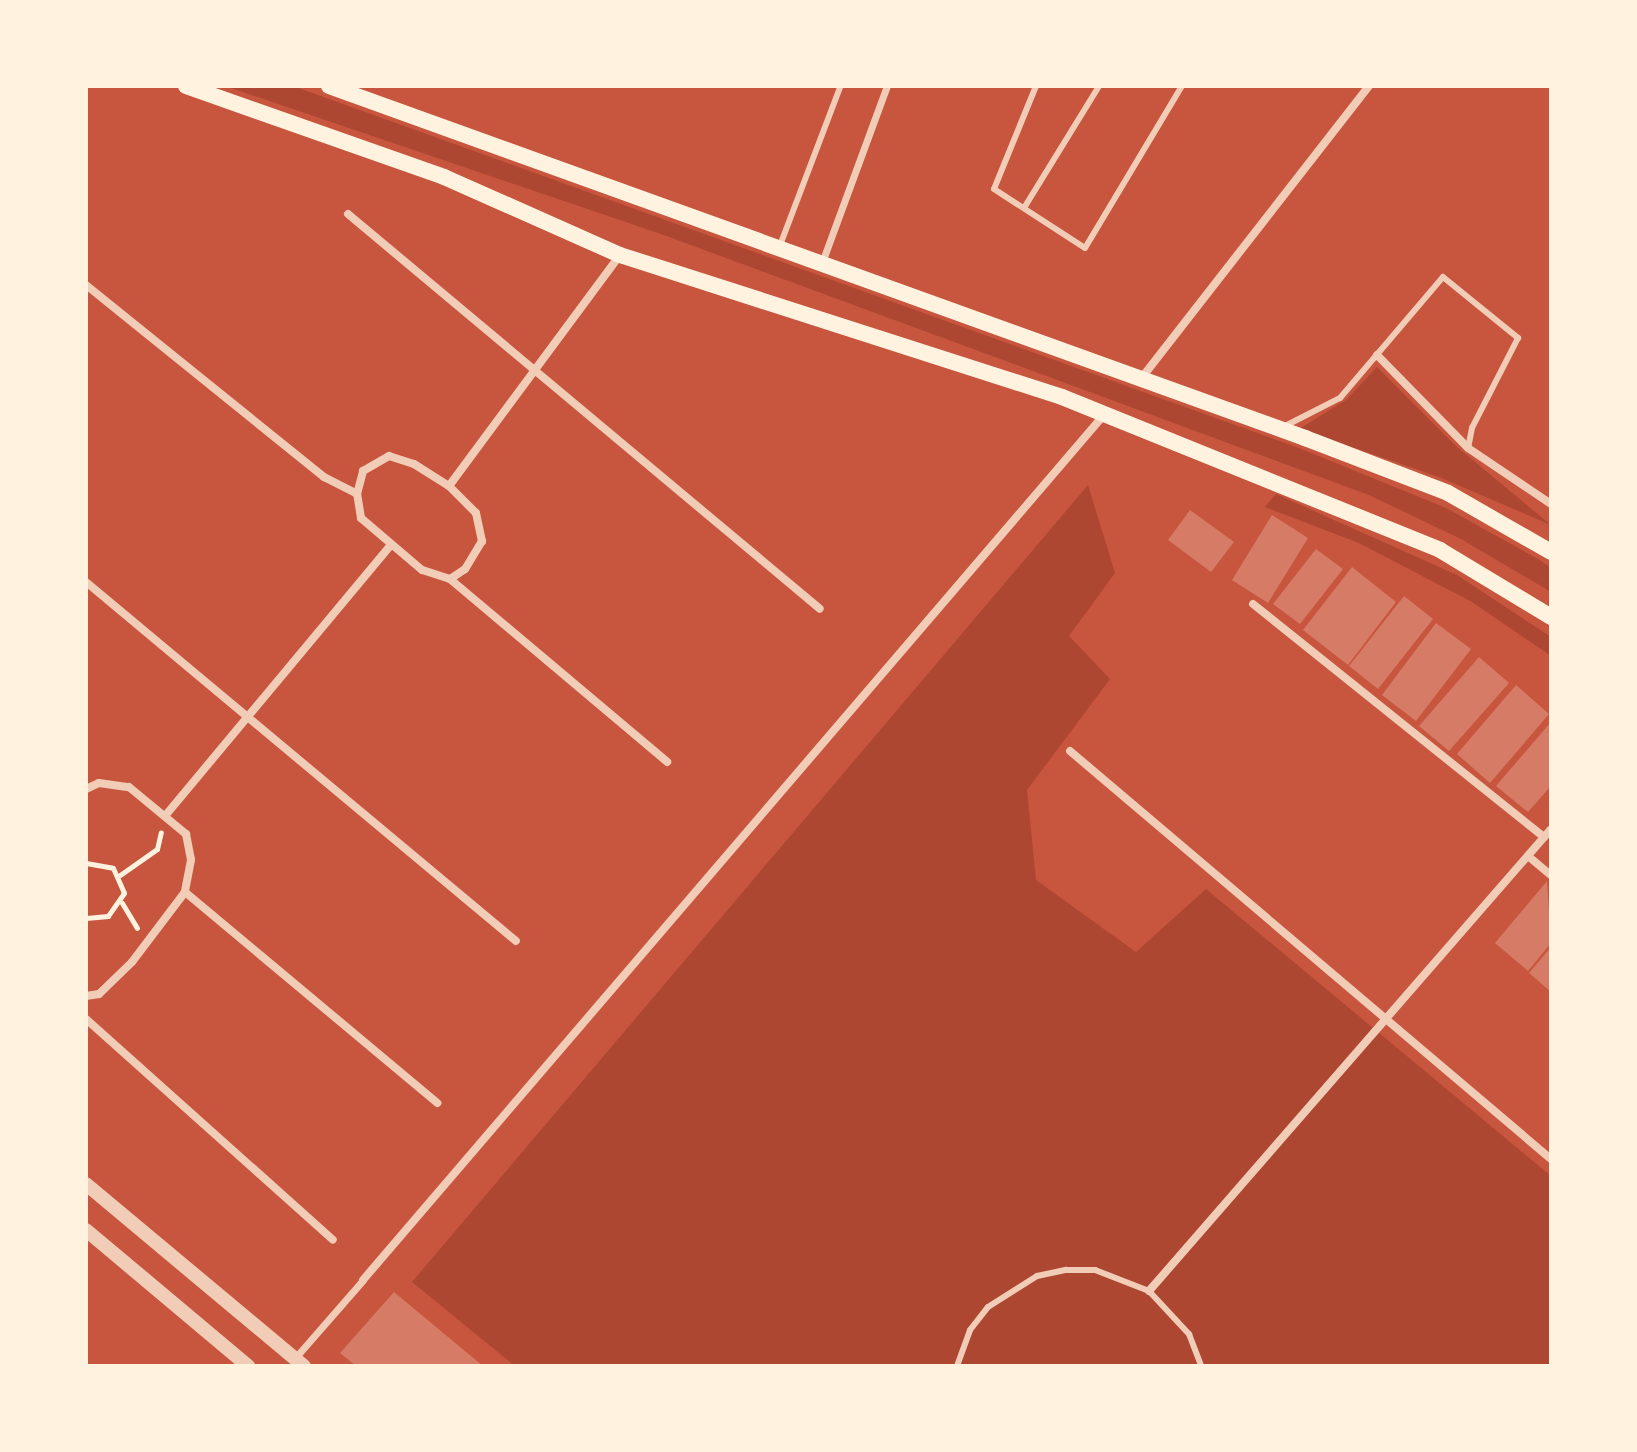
<!DOCTYPE html>
<html>
<head>
<meta charset="utf-8">
<style>
	body { margin:0 }
	#map { position:relative; width:1637px; height:1452px; overflow:hidden; background:#c8553d; font-family:Lato,sans-serif }
	div>[style] { position:absolute }
	.green>* { inset:0; background:#ae4732 }
	.building>* { inset:0; background:#d67c66 }
	.path>* { height:5px; margin:-2.5px; padding:0 2.5px; transform-origin:2.5px; border-radius:2.5px; background:#fff3e0 }
	.service>* { height:6px; margin:-3px; padding:0 3px; transform-origin:3px; border-radius:3px; background:#f1ccb7 }
	.pedestrian>* { height:7px; margin:-3.5px; padding:0 3.5px; transform-origin:3.5px; border-radius:3.5px; background:#f1ccb7 }
	.minor>* { height:8px; margin:-4px; padding:0 4px; transform-origin:4px; border-radius:4px; background:#f1ccb7 }
	.tertiary>* { height:14px; margin:-7px; padding:0 7px; transform-origin:7px; border-radius:7px; background:#f1ccb7 }
	.secondary>* { height:16px; margin:-8px; padding:0 8px; transform-origin:8px; border-radius:8px; background:#fff3e0 }
	span { translate:-50% -50%; white-space:nowrap; text-align:center; line-height:1.15; -webkit-text-stroke:7px #fff3e0; paint-order:stroke }
	.frame { position:absolute; inset:0; border:88px solid #fff3e0; pointer-events:none }
</style>
</head>
<body>
<div id="map">
	<div class="green">
		<i style="clip-path:polygon(225px 86px,293px 86px,1299px 448px,1446px 508px,1538px 559px,1551px 568px,1551px 592px,1461px 539px,1369px 495px,661px 234px)"></i>
		<i style="clip-path:polygon(1377px 367px,1456px 446px,1551px 525px,1439px 477px,1299px 429px,1346px 400px)"></i>
		<i style="clip-path:polygon(1088px 485px,1115px 573px,1069px 636px,1110px 679px,1027px 790px,1036px 880px,1136px 952px,1206px 889px,1551px 1176px,1551px 1366px,515px 1366px,412px 1282px)"></i>
		<i style="clip-path:polygon(1276px 494px,1457px 575px,1551px 637px,1551px 656px,1472px 602px,1359px 543px,1265px 507px)"></i>
	</div>
	<div class="building">
		<i style="clip-path:polygon(1190px 510px,1234px 542px,1211px 572px,1168px 540px)"></i>
		<i style="clip-path:polygon(1272px 515px,1308px 538px,1268px 603px,1232px 580px)"></i>
		<i style="clip-path:polygon(1316px 549px,1343px 569px,1300px 624px,1273px 604px)"></i>
		<i style="clip-path:polygon(1352px 567px,1396px 602px,1348px 665px,1303px 630px)"></i>
		<i style="clip-path:polygon(1404px 596px,1433px 619px,1378px 689px,1349px 666px)"></i>
		<i style="clip-path:polygon(1436px 623px,1471px 649px,1416px 721px,1382px 695px)"></i>
		<i style="clip-path:polygon(1479px 657px,1509px 683px,1449px 751px,1419px 726px)"></i>
		<i style="clip-path:polygon(1516px 685px,1549px 714px,1490px 783px,1457px 754px)"></i>
		<i style="clip-path:polygon(1551px 722px,1551px 786px,1528px 812px,1496px 786px)"></i>
		<i style="clip-path:polygon(1547px 881px,1551px 943px,1528px 971px,1495px 943px)"></i>
		<i style="clip-path:polygon(1551px 947px,1551px 992px,1529px 973px)"></i>
		<i style="clip-path:polygon(394px 1292px,483px 1366px,356px 1366px,340px 1353px)"></i>
	</div>
	<div class="path">
		<i style="left:86px;top:863px;width:27px;rotate:10deg"></i>
		<i style="left:113px;top:868px;width:27px;rotate:66deg"></i>
		<i style="left:124px;top:893px;width:28px;rotate:125deg"></i>
		<i style="left:108px;top:916px;width:22px;rotate:175deg"></i>
		<i style="left:120px;top:875px;width:45px;rotate:-35.1deg"></i>
		<i style="left:157px;top:849px;width:17px;rotate:-77deg"></i>
		<i style="left:122px;top:903px;width:29px;rotate:59deg"></i>
	</div>
	<div class="service">
		<i style="left:1036px;top:86px;width:111px;rotate:112.2deg"></i>
		<i style="left:994px;top:189px;width:108px;rotate:33deg"></i>
		<i style="left:1085px;top:248px;width:189px;rotate:-59.1deg"></i>
		<i style="left:1024px;top:208px;width:143px;rotate:-58.4deg"></i>
		<i style="left:779px;top:248px;width:172px;rotate:-69.2deg"></i>
		<i style="left:1283px;top:427px;width:64px;rotate:-27deg"></i>
		<i style="left:1340px;top:398px;width:159px;rotate:-49.6deg"></i>
		<i style="left:1443px;top:277px;width:97px;rotate:39.1deg"></i>
		<i style="left:1518px;top:338px;width:101px;rotate:117.1deg"></i>
		<i style="left:1472px;top:428px;width:20px;rotate:101deg"></i>
		<i style="left:957px;top:1366px;width:38px;rotate:-70deg"></i>
		<i style="left:970px;top:1330px;width:29px;rotate:-52deg"></i>
		<i style="left:988px;top:1307px;width:58px;rotate:-32.3deg"></i>
		<i style="left:1037px;top:1276px;width:30px;rotate:-12deg"></i>
		<i style="left:1066px;top:1270px;width:29px"></i>
		<i style="left:1095px;top:1270px;width:58px;rotate:21.3deg"></i>
		<i style="left:1149px;top:1291px;width:59px;rotate:47.1deg"></i>
		<i style="left:1189px;top:1334px;width:34px;rotate:69deg"></i>
	</div>
	<div class="pedestrian">
		<i style="left:821px;top:265px;width:191px;rotate:-69.8deg"></i>
		<i style="left:295px;top:1358px;width:103px;rotate:-48.9deg"></i>
	</div>
	<div class="minor">
		<i style="left:348px;top:214px;width:615px;rotate:39.92deg"></i>
		<i style="left:86px;top:285px;width:306px;rotate:38.9deg"></i>
		<i style="left:324px;top:477px;width:37px;rotate:27deg"></i>
		<i style="left:1377px;top:355px;width:130px;rotate:45.6deg"></i>
		<i style="left:1468px;top:448px;width:100px;rotate:34deg"></i>
		<i style="left:1140px;top:380px;width:373px;rotate:-52.1deg"></i>
		<i style="left:389px;top:456px;width:26px;rotate:18deg"></i>
		<i style="left:414px;top:464px;width:41px;rotate:32.2deg"></i>
		<i style="left:449px;top:486px;width:38px;rotate:45deg"></i>
		<i style="left:476px;top:513px;width:29px;rotate:78deg"></i>
		<i style="left:482px;top:541px;width:33px;rotate:121deg"></i>
		<i style="left:465px;top:569px;width:18px;rotate:146deg"></i>
		<i style="left:450px;top:579px;width:29px;rotate:-162deg"></i>
		<i style="left:422px;top:570px;width:80px;rotate:-139.6deg"></i>
		<i style="left:361px;top:518px;width:24px;rotate:-99deg"></i>
		<i style="left:357px;top:494px;width:24px;rotate:-75deg"></i>
		<i style="left:363px;top:471px;width:30px;rotate:-30deg"></i>
		<i style="left:449px;top:486px;width:287px;rotate:-53.5deg"></i>
		<i style="left:450px;top:579px;width:284px;rotate:40.1deg"></i>
		<i style="left:86px;top:582px;width:560px;rotate:39.86deg"></i>
		<i style="left:1253px;top:604px;width:373px;rotate:38.7deg"></i>
		<i style="left:1070px;top:751px;width:631px;rotate:40.31deg"></i>
		<i style="left:86px;top:789px;width:14px;rotate:-25deg"></i>
		<i style="left:99px;top:783px;width:30px;rotate:8deg"></i>
		<i style="left:129px;top:787px;width:74px;rotate:39.5deg"></i>
		<i style="left:186px;top:834px;width:26px;rotate:79deg"></i>
		<i style="left:191px;top:860px;width:33px;rotate:101deg"></i>
		<i style="left:185px;top:892px;width:88px;rotate:127.1deg"></i>
		<i style="left:132px;top:962px;width:46px;rotate:135.9deg"></i>
		<i style="left:99px;top:994px;width:13px;rotate:171deg"></i>
		<i style="left:165px;top:816px;width:351px;rotate:-50.2deg"></i>
		<i style="left:1528px;top:856px;width:30px;rotate:40deg"></i>
		<i style="left:185px;top:892px;width:329px;rotate:39.9deg"></i>
		<i style="left:86px;top:1019px;width:331px;rotate:41.8deg"></i>
		<i style="left:363px;top:1280px;width:1139px;rotate:-49.42deg"></i>
		<i style="left:1149px;top:1291px;width:612px;rotate:-48.97deg"></i>
	</div>
	<div class="tertiary">
		<i style="left:86px;top:1184px;width:284px;rotate:39.9deg"></i>
		<i style="left:86px;top:1230px;width:212px;rotate:40deg"></i>
	</div>
	<div class="secondary">
		<i style="left:186px;top:86px;width:274px;rotate:19.4deg"></i>
		<i style="left:444px;top:177px;width:193px;rotate:23.9deg"></i>
		<i style="left:620px;top:255px;width:464px;rotate:17.8deg"></i>
		<i style="left:1062px;top:397px;width:408px;rotate:22deg"></i>
		<i style="left:1440px;top:550px;width:130px;rotate:31.1deg"></i>
		<i style="left:329px;top:86px;width:1038px;rotate:19.83deg"></i>
		<i style="left:1305px;top:438px;width:153px;rotate:21deg"></i>
		<i style="left:1448px;top:493px;width:119px;rotate:29.8deg"></i>
	</div>
	<div class="frame"></div>
</div>
</body>
</html>
